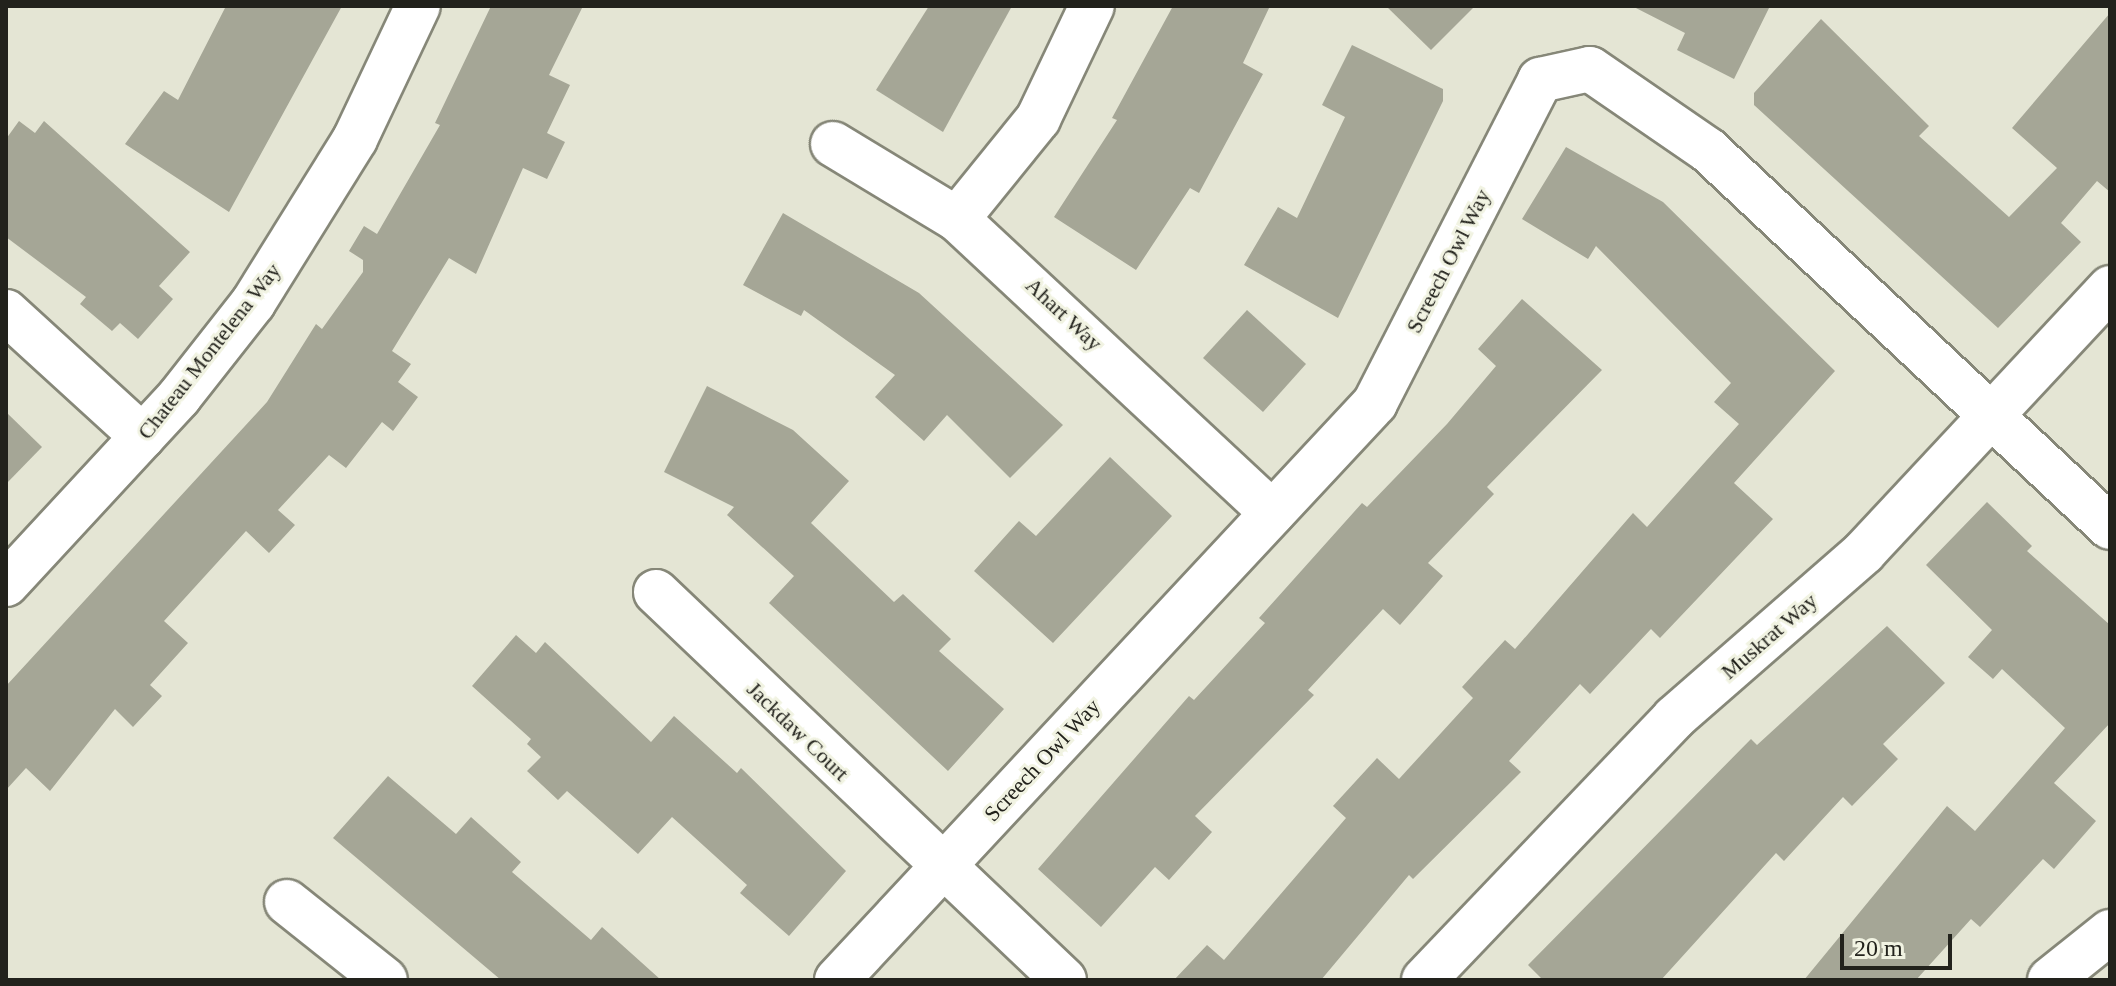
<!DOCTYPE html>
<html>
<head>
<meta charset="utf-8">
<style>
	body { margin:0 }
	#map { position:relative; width:2116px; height:986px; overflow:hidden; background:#e4e5d4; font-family:Georgia,serif }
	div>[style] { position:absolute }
	.building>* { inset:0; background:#a5a696 }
	.roads { filter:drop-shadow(2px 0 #868778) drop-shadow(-2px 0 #868778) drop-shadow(0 2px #868778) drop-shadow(0 -2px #868778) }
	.minor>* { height:44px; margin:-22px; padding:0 22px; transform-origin:22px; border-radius:22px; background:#fff }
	span { translate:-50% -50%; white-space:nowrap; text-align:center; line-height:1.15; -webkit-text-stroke:6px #f1f3e2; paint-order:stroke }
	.street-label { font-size:22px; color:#22221c }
	.frame { position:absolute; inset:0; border:8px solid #22221c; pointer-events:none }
	.scale { position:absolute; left:1840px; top:934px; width:112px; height:36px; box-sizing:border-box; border:4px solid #22221c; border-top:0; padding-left:10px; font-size:24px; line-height:28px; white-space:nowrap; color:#22221c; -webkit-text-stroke:6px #f1f3e2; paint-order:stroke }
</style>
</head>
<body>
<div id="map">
	<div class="building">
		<i style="clip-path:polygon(226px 6px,342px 6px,229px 212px,125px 144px,164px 91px,178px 100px)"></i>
		<i style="clip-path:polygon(491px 6px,583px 6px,549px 75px,570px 85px,547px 133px,565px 142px,547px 179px,523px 168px,476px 274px,449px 258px,392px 351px,411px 364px,398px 382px,418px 397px,393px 431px,382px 422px,346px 468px,329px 455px,278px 510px,295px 525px,269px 553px,246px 531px,164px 621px,188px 643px,150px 685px,162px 696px,133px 727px,115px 709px,50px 791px,26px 768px,6px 790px,6px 686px,267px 402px,316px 324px,322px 329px,363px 272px,363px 260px,349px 251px,364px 226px,377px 234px,440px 125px,435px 123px)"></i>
		<i style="clip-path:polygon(929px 6px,1012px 6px,943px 132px,876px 90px)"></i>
		<i style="clip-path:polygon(1173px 6px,1270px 6px,1243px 63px,1263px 74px,1199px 193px,1190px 188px,1136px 270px,1054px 217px,1117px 120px,1112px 118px)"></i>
		<i style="clip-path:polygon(1386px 6px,1475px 6px,1431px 50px)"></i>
		<i style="clip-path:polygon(1632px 6px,1770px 6px,1734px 79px,1677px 50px,1685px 33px)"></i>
		<i style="clip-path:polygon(2110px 13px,2110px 192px,2097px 181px,2061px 223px,2081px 242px,1998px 328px,1754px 105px,1754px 93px,1821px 19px,1929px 126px,1919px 136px,2009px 217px,2057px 168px,2012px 128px)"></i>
		<i style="clip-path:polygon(1352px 45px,1443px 89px,1443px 101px,1338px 318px,1244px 265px,1278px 207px,1297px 218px,1345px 117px,1322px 105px)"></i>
		<i style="clip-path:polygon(19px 121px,35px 133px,44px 121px,190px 252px,159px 286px,173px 299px,138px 339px,120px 323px,112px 331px,80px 304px,86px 297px,6px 237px,6px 139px)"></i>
		<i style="clip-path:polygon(1566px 147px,1663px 202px,1835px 371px,1734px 483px,1773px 519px,1660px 638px,1651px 629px,1590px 694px,1580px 684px,1509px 761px,1521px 772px,1413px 879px,1409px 875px,1321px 980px,1174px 980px,1207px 945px,1224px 960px,1346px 818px,1333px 806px,1377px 758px,1399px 779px,1473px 698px,1462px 687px,1505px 640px,1515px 649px,1633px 513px,1647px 527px,1739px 424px,1714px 402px,1731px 383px,1596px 246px,1588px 259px,1522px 219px)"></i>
		<i style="clip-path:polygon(783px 213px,919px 293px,1063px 425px,1010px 478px,947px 415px,924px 441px,875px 397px,895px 375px,804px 310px,801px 316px,743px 285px)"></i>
		<i style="clip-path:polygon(1522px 299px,1602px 370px,1487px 487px,1494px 494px,1428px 563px,1443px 576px,1400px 625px,1383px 609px,1308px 690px,1314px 695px,1195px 816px,1212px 832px,1169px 880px,1155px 867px,1101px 927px,1038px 869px,1189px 696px,1194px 700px,1265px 623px,1259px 618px,1362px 503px,1367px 507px,1447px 424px,1496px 366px,1478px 349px)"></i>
		<i style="clip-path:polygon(1247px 310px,1306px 364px,1263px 412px,1203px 358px)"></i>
		<i style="clip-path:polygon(707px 386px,793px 430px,849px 481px,811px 523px,894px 602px,903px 594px,951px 639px,939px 651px,1004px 709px,948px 771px,769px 603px,794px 576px,727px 515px,734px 507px,664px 472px)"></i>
		<i style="clip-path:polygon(6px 412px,42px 447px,6px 484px)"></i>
		<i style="clip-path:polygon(1110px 457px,1172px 516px,1053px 643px,974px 571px,1019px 521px,1036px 536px)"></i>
		<i style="clip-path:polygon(1987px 502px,2032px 546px,2027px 551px,2110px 625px,2110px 723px,2054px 783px,2096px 821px,2054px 869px,2043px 859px,1980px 927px,1971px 919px,1916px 980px,1804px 980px,1947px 806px,1975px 831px,2065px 728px,2002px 669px,1993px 679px,1968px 657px,1992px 630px,1926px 565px)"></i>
		<i style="clip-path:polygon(1887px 626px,1945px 683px,1883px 744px,1898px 759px,1852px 806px,1843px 797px,1784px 861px,1776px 853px,1661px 980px,1543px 980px,1528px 965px,1751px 739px,1757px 745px)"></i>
		<i style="clip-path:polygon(516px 635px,536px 653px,545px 642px,651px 742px,674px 716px,737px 773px,741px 768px,846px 871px,789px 936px,740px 893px,747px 885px,672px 817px,638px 854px,567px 791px,558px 800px,527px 771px,541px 757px,527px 744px,531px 739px,472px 686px)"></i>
		<i style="clip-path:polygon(388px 776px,456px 834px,471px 817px,521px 862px,512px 872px,591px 940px,602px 927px,661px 980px,501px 980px,333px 838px)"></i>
	</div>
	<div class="roads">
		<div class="minor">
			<i style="left:833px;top:144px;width:145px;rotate:31.2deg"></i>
			<i style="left:957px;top:219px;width:431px;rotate:43deg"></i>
			<i style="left:957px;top:219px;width:129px;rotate:-51deg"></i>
			<i style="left:1038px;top:119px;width:125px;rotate:-64.5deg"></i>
			<i style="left:6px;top:312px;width:185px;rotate:42.4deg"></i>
			<i style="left:6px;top:584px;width:255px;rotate:-47.2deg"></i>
			<i style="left:179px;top:397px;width:120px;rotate:-51.8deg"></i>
			<i style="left:253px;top:303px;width:193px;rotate:-58.1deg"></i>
			<i style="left:355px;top:139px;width:147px;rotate:-64.7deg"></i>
			<i style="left:656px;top:592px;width:563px;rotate:43.56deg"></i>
			<i style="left:287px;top:902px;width:125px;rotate:38.5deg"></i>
			<i style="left:837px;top:980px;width:789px;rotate:-47deg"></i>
			<i style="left:1375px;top:403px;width:363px;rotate:-62.9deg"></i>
			<i style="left:1540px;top:80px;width:51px;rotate:-12.4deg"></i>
			<i style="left:1590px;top:69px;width:143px;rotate:34.5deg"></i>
			<i style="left:1708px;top:150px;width:551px;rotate:43.16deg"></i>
			<i style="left:1424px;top:980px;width:362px;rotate:-46.3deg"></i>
			<i style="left:1674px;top:718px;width:252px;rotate:-41.1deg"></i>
			<i style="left:1864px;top:552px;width:361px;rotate:-47deg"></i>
			<i style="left:2050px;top:980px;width:77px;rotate:-38.7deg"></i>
		</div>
	</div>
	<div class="street-label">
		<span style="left:1448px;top:261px;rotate:-63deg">Screech Owl Way</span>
		<span style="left:1064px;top:314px;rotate:43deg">Ahart Way</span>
		<span style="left:209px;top:351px;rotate:-52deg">Chateau Montelena Way</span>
		<span style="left:1769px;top:636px;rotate:-41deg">Muskrat Way</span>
		<span style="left:798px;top:731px;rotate:44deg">Jackdaw Court</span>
		<span style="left:1042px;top:760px;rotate:-47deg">Screech Owl Way</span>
	</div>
	<div class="frame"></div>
	<div class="scale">20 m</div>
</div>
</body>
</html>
